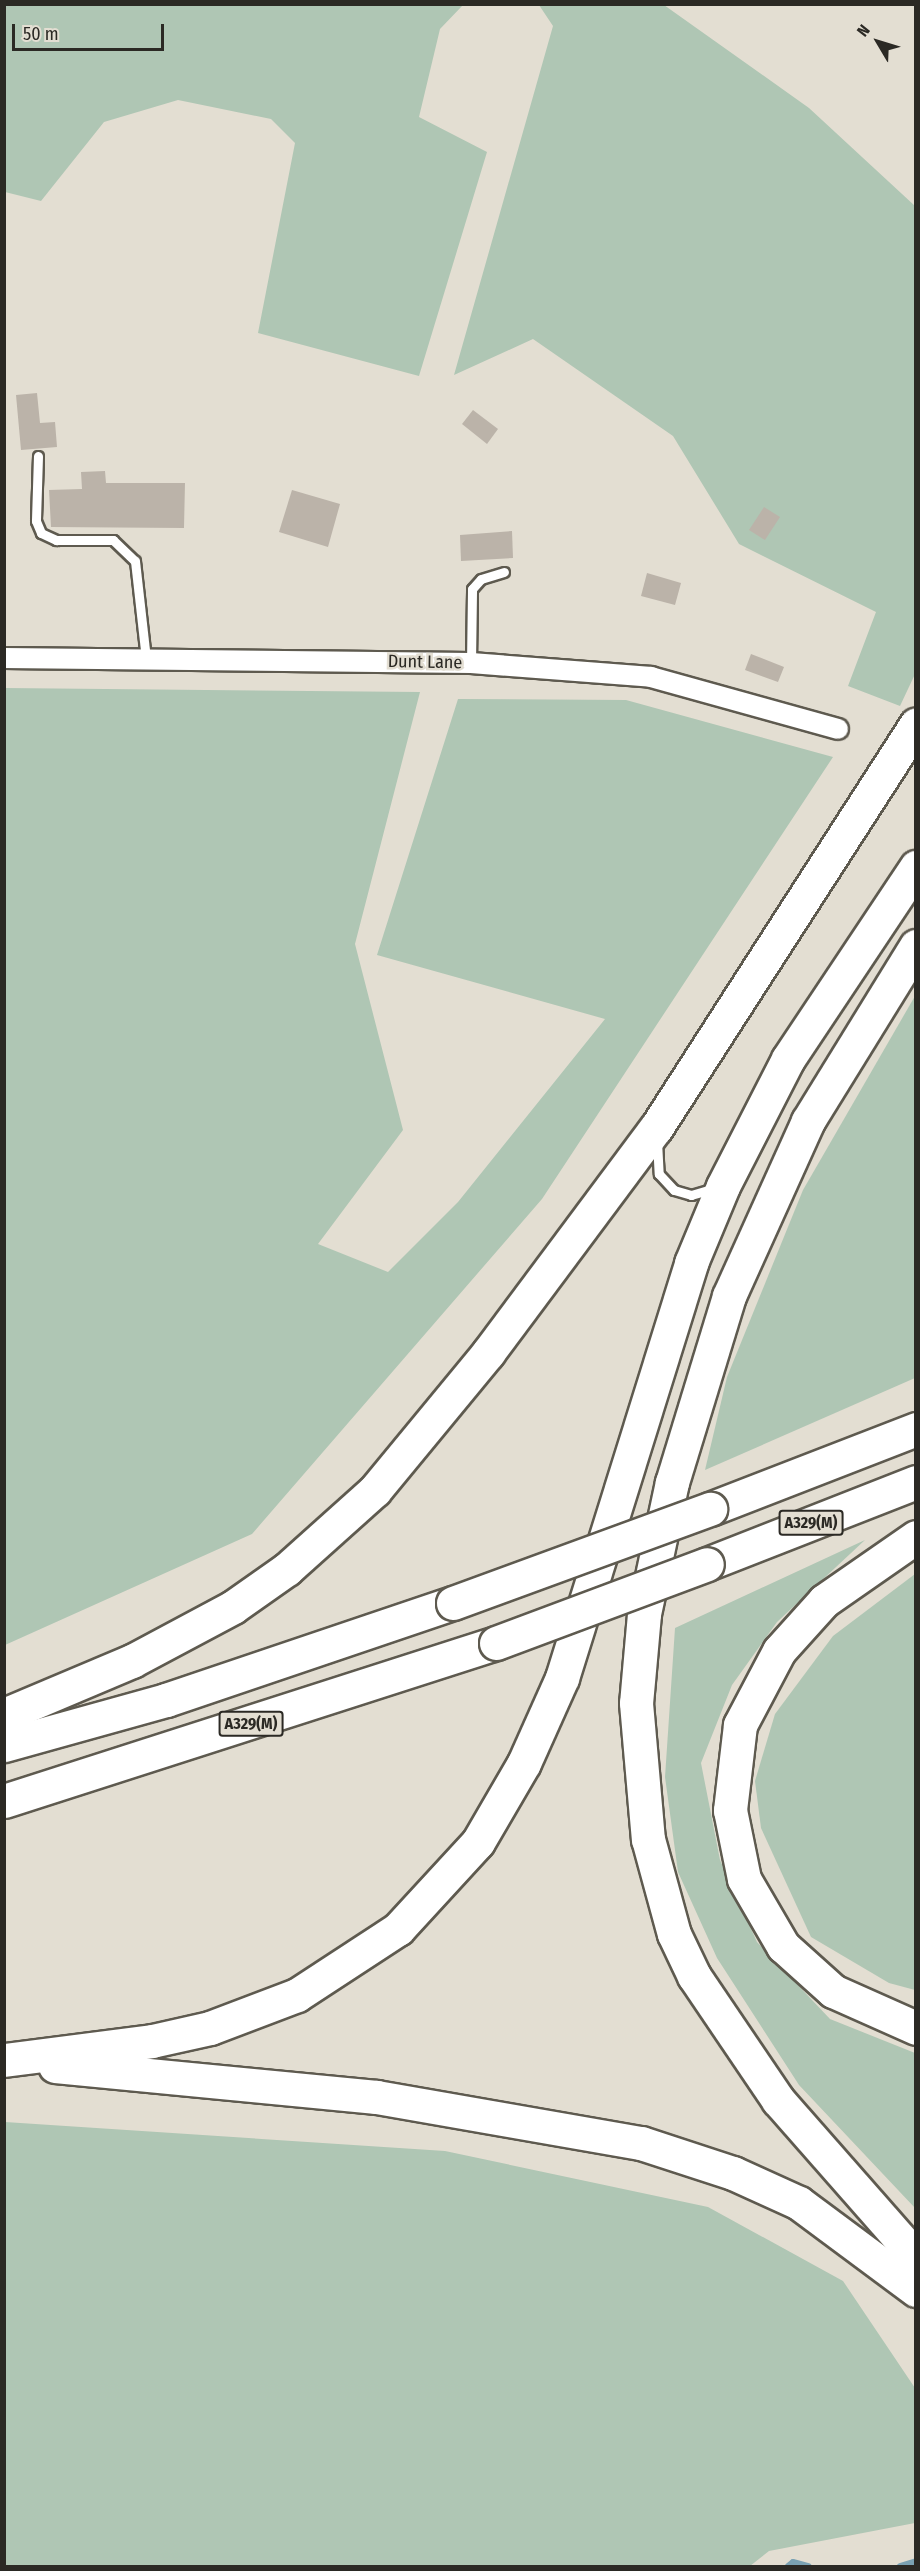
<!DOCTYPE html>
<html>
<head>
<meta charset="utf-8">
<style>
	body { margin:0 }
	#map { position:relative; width:920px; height:2571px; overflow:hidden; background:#e3ded2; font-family:"Fira Sans Condensed",sans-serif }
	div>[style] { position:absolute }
	.green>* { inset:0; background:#afc6b4 }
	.stream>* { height:6px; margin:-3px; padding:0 3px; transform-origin:3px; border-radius:3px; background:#7ba2b3 }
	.building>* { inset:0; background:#bbb3a9 }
	.roads { filter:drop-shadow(2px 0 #5e5a4f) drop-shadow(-2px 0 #5e5a4f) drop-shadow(0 2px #5e5a4f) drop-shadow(0 -2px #5e5a4f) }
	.lane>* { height:9px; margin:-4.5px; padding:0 4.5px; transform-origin:4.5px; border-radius:4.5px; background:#fff }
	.street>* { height:20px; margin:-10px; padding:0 10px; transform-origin:10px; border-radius:10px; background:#fff }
	.highway>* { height:33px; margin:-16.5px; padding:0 16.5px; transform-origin:16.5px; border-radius:16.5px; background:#fff }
	.bridges { filter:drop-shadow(2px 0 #5e5a4f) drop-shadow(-2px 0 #5e5a4f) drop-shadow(0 2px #5e5a4f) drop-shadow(0 -2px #5e5a4f) }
	.highway-bridge>* { height:33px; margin:-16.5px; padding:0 16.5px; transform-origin:16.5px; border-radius:16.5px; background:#fff }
	span { translate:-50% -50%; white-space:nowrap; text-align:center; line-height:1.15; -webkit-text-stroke:5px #e3ded2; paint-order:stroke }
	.shield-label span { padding:2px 4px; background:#e3ded2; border:2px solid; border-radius:4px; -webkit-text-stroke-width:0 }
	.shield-label { font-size:16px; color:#2b2924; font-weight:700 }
	.street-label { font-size:18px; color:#2b2924 }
	.frame { position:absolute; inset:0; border:6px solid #2b2924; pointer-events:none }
	.north { position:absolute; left:848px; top:12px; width:60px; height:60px; -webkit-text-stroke:4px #e3ded2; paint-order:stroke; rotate:308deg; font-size:16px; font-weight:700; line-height:24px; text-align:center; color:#2b2924 }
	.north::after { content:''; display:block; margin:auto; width:21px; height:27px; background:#2b2924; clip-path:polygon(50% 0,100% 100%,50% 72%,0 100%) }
	.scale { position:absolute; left:12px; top:24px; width:152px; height:27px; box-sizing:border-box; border:3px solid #2b2924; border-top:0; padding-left:8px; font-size:18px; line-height:21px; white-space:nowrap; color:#2b2924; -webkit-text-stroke:4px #e3ded2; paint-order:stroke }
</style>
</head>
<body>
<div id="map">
	<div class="green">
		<i style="clip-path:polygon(5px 4px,463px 5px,440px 29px,419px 117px,487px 152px,419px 376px,258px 333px,295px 143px,271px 119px,178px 100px,104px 122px,41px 201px,5px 192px)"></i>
		<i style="clip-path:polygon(539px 5px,664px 5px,809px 108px,915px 206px,916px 672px,900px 706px,848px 686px,876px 612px,739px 544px,673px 436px,533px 339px,454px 375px,553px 26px)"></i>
		<i style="clip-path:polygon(5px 688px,420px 692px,355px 944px,403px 1130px,318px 1244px,388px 1272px,458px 1202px,605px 1019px,377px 955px,458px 699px,626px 700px,833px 757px,542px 1199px,252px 1534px,5px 1645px)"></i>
		<i style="clip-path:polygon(915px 996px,915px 1378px,705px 1470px,727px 1377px,803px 1190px)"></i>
		<i style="clip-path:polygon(865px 1540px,777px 1622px,732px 1685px,701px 1763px,720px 1860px,757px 1942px,830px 2019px,915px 2053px,915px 2208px,799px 2085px,717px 1958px,678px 1872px,665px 1777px,675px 1628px)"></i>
		<i style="clip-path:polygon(915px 1574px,915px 1990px,889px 1983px,811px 1937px,761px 1828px,755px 1781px,775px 1714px,833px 1636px)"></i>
		<i style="clip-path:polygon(5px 2122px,445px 2151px,708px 2207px,843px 2281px,915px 2388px,915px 2523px,769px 2551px,750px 2566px,5px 2566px)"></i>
	</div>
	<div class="stream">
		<i style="left:788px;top:2566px;width:6px;rotate:-39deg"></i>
		<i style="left:793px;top:2562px;width:16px;rotate:15deg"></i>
		<i style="left:900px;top:2566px;width:17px;rotate:-17deg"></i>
	</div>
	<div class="building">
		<i style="clip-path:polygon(37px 393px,40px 423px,55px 422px,57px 447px,21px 450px,16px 395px)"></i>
		<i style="clip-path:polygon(473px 410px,498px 429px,487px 444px,462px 424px)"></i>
		<i style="clip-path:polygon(105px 471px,106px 483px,185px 483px,184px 528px,51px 527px,49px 490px,82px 489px,81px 472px)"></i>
		<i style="clip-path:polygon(292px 490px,340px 504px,328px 547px,279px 532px)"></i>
		<i style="clip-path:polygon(764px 507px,780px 517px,765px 540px,749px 530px)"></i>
		<i style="clip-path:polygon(512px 531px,513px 558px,461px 561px,460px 535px)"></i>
		<i style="clip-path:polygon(647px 573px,681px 583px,675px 605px,641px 596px)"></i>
		<i style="clip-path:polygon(751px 654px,784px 667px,778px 682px,745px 670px)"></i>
	</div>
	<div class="roads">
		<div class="lane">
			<i style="left:38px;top:456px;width:65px;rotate:91.8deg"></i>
			<i style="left:36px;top:521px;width:13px;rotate:67deg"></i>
			<i style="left:41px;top:533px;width:17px;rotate:25deg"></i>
			<i style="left:56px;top:540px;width:57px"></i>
			<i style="left:113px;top:540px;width:30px;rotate:44deg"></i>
			<i style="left:135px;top:561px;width:99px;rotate:83.6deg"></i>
			<i style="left:471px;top:663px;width:74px;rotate:-89.2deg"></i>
			<i style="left:472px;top:589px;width:13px;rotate:-48deg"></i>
			<i style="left:481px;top:579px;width:24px;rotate:-17deg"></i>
			<i style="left:657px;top:1141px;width:33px;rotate:87deg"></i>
			<i style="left:659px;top:1174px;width:22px;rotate:47deg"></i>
			<i style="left:674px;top:1190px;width:18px;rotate:16deg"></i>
			<i style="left:691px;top:1195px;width:22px;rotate:-16deg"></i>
		</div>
		<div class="street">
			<i style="left:4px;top:658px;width:467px;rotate:0.6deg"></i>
			<i style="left:471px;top:663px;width:181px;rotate:4.4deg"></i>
			<i style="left:651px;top:677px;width:194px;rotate:15.5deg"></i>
		</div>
		<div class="highway">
			<i style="left:916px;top:946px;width:206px;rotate:121.7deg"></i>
			<i style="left:808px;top:1121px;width:192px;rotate:114.3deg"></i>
			<i style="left:729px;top:1296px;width:195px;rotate:107deg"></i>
			<i style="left:672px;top:1482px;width:135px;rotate:102deg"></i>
			<i style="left:644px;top:1614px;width:89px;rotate:95.1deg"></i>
			<i style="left:636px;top:1703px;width:137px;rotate:85deg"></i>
			<i style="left:648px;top:1839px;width:98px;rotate:74.7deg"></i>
			<i style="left:674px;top:1934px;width:47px;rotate:64.5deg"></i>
			<i style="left:694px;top:1976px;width:150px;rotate:55.9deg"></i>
			<i style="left:778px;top:2100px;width:209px;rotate:48.7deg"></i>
			<i style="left:710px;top:1509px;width:221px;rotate:-21.2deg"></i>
			<i style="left:916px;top:1537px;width:112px;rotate:145.2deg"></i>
			<i style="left:824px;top:1601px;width:67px;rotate:132deg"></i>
			<i style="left:779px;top:1651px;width:84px;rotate:117.8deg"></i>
			<i style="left:740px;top:1725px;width:86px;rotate:96.7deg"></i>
			<i style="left:730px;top:1810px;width:70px;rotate:78.5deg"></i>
			<i style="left:744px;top:1879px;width:78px;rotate:59.8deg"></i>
			<i style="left:783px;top:1946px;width:67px;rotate:42deg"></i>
			<i style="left:833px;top:1991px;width:91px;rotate:24deg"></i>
			<i style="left:707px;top:1564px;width:225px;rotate:-21.4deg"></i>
			<i style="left:4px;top:1715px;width:139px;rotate:-22.9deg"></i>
			<i style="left:132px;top:1661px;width:115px;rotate:-28.1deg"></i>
			<i style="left:233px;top:1607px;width:66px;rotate:-35.1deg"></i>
			<i style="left:287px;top:1569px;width:118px;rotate:-41.9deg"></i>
			<i style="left:375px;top:1490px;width:178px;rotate:-50.5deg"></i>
			<i style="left:488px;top:1353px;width:281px;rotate:-53.3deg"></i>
			<i style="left:656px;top:1128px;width:480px;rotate:-57.2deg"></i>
			<i style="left:4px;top:1745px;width:168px;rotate:-15.5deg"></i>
			<i style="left:166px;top:1700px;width:303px;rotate:-18.7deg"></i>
			<i style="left:4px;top:1801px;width:517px;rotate:-17.8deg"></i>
			<i style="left:4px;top:2060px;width:149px;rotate:-7.3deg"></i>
			<i style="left:152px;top:2041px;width:59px;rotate:-12.6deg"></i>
			<i style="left:210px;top:2028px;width:93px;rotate:-20.8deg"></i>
			<i style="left:297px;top:1995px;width:121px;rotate:-33.2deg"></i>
			<i style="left:398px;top:1929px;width:118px;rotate:-47.4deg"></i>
			<i style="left:478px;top:1842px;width:91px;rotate:-59.8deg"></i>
			<i style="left:524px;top:1763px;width:93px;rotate:-65.9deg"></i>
			<i style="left:562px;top:1678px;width:435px;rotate:-72.7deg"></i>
			<i style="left:691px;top:1263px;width:83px;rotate:-67.4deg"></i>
			<i style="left:723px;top:1186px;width:143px;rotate:-62.9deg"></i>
			<i style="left:788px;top:1059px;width:231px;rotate:-56.3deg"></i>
			<i style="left:55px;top:2066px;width:323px;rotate:5.5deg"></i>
			<i style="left:377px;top:2097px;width:268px;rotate:9.9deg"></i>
			<i style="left:641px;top:2143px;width:97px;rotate:18.1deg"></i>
			<i style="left:733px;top:2173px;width:72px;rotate:24.4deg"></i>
			<i style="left:799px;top:2203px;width:146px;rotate:36.6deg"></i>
		</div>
	</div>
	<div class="bridges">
		<div class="highway-bridge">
			<i style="left:453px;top:1603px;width:274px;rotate:-20.1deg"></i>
			<i style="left:496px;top:1643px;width:225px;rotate:-20.5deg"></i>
		</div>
	</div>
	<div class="shield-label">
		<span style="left:811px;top:1523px">A329(M)</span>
		<span style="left:251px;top:1724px">A329(M)</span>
	</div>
	<div class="street-label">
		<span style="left:425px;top:662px;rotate:1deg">Dunt Lane</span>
	</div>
	<div class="frame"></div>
	<div class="north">N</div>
	<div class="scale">50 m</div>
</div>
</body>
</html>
